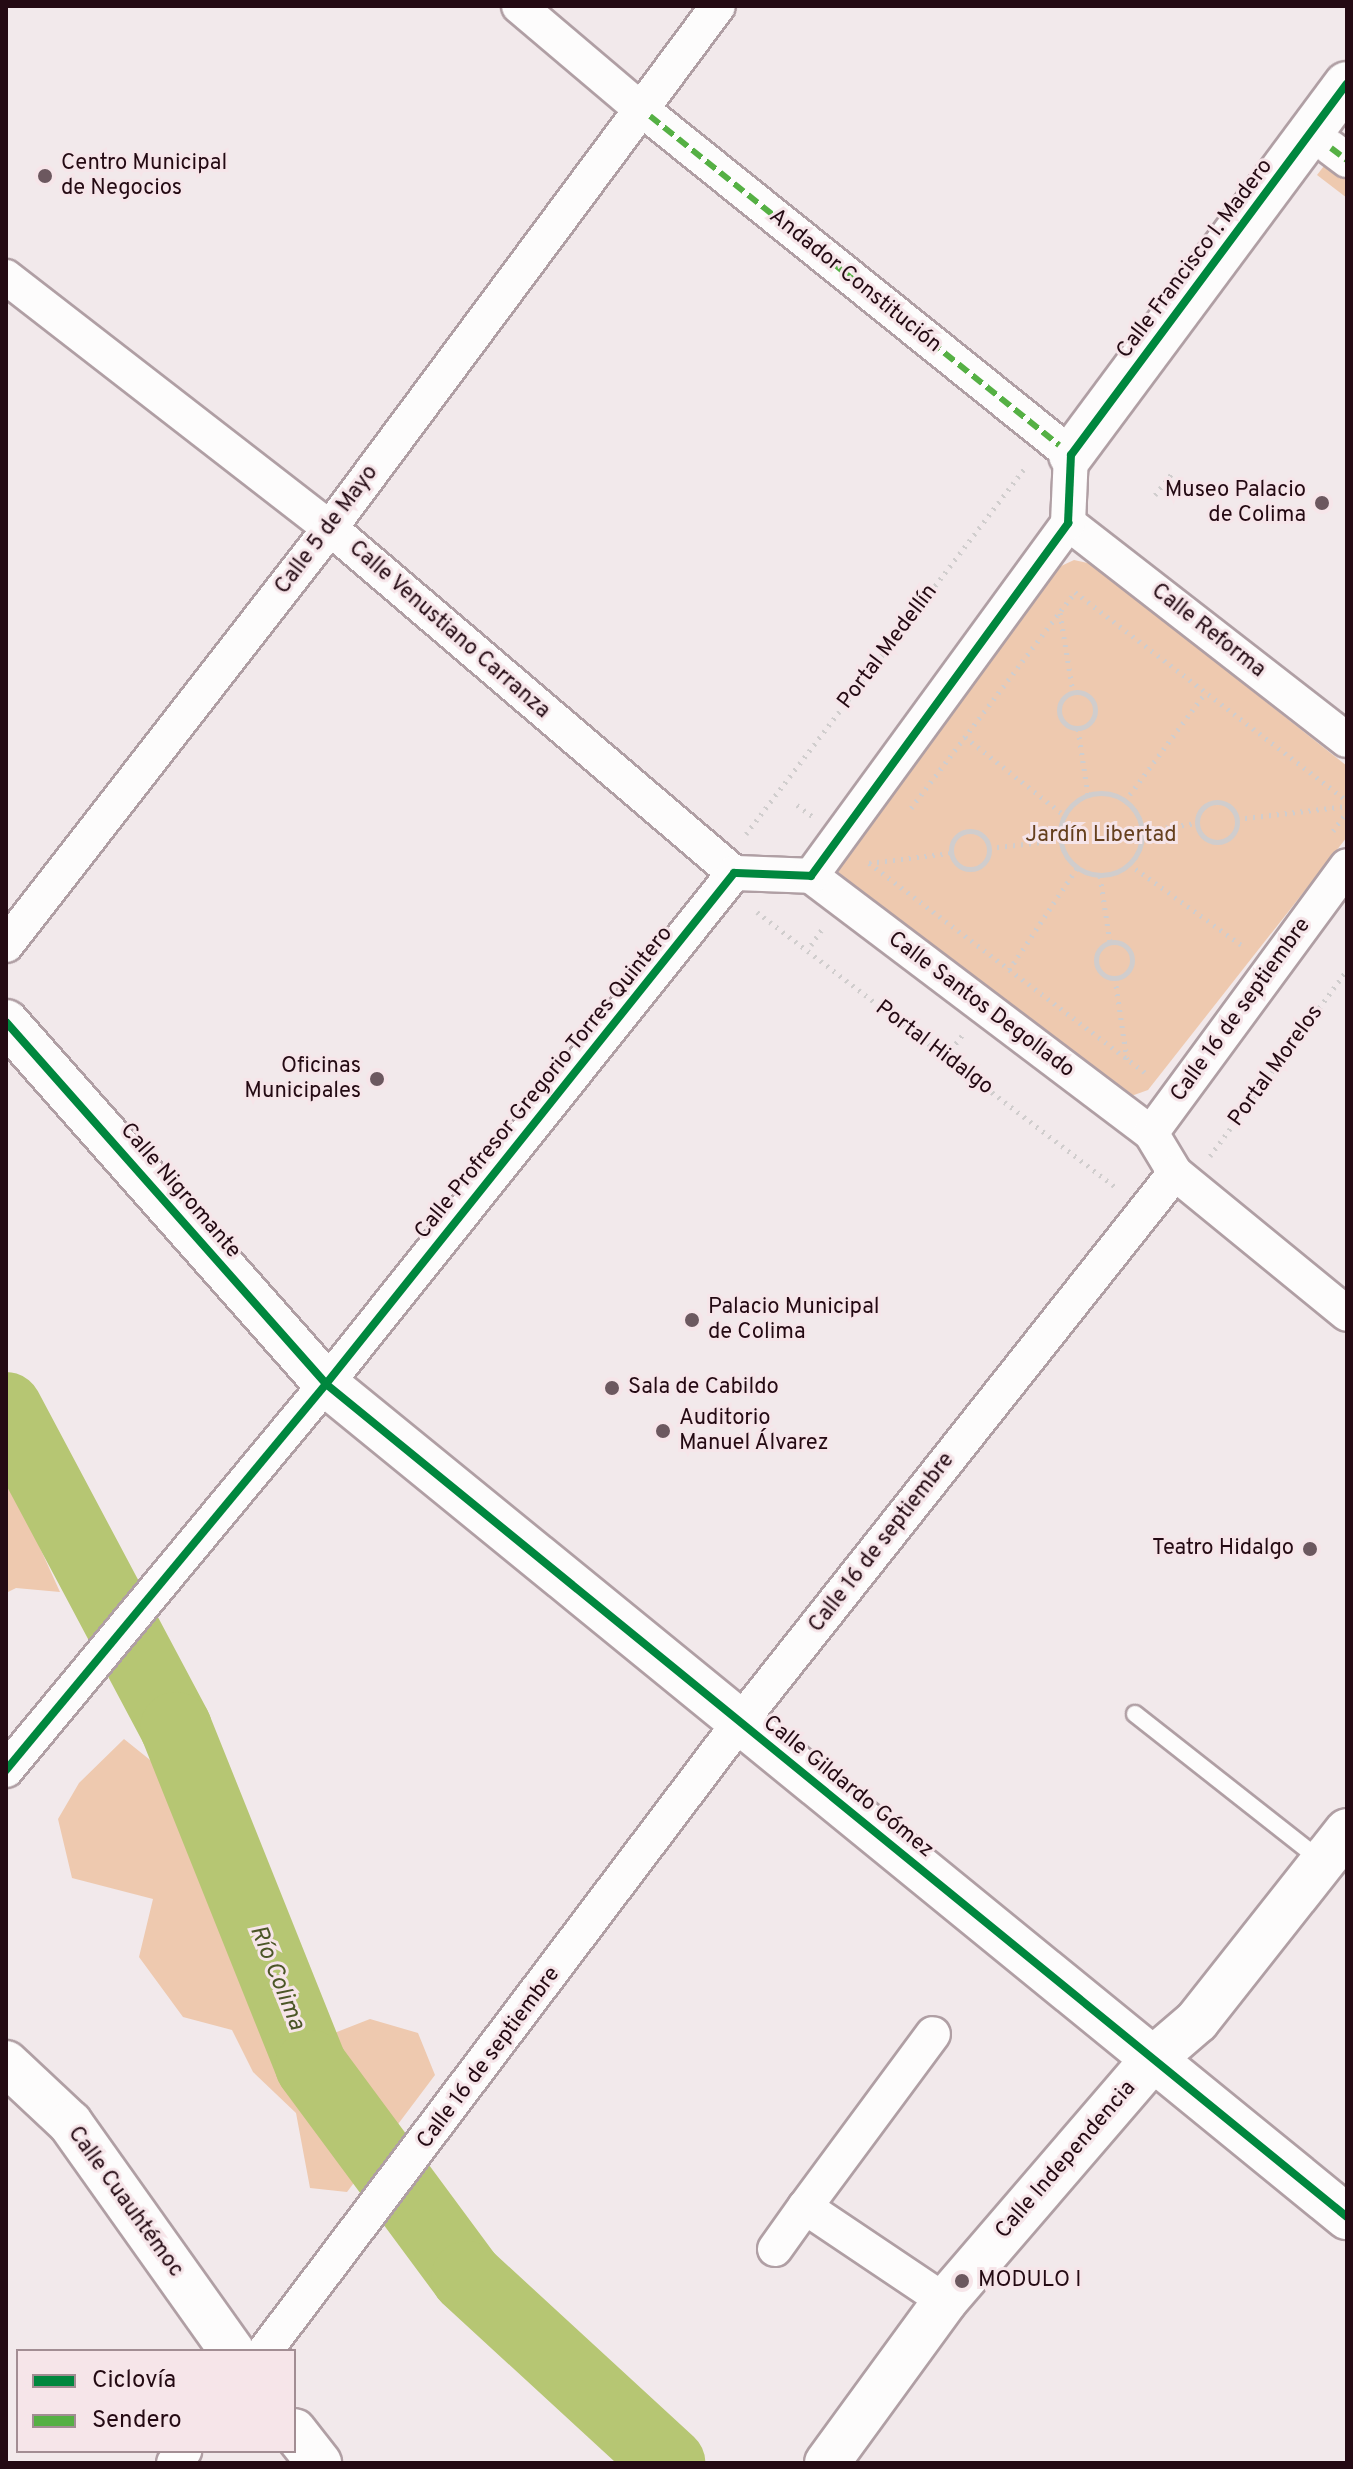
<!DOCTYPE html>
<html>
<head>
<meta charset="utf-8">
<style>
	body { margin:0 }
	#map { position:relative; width:1353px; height:2469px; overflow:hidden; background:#f2e9eb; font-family:Overpass,sans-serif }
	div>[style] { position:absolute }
	.green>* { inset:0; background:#eec9af }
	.river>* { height:72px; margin:-36px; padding:0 36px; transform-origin:36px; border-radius:36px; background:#b6c673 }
	.path>* { height:5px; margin-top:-2.5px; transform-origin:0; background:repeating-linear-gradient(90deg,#d0cdcd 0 2px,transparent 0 8px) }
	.path>.ring { margin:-2.5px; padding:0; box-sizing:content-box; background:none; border:5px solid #d0cdcd; border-radius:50% }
	.roads { filter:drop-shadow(2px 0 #b09fa4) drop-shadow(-2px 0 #b09fa4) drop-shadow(0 2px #b09fa4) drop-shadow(0 -2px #b09fa4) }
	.lane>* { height:16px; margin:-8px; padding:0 8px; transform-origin:8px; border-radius:8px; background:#fdfcfc }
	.street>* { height:34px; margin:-17px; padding:0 17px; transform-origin:17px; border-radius:17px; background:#fdfcfc }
	.secondary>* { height:44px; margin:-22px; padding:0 22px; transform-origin:22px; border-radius:22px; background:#fdfcfc }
	.quiet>* { height:6px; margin-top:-3px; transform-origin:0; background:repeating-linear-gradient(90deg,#55b044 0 12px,transparent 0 18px) }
	.cycleway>* { height:8px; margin:-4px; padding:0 4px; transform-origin:4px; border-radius:4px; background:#00873e }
	.dots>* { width:22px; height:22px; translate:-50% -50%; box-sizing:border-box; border:4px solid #f6e5e9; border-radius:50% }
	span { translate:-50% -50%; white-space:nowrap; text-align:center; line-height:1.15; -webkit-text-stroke:6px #f6e5e9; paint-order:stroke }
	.poi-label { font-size:22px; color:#240a13 }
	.left { translate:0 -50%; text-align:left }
	.right { translate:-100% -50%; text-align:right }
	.street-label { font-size:22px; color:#240a13 }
	.park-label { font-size:22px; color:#65401e }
	.water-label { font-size:24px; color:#4b5627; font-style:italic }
	.frame { position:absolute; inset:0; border:8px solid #240a13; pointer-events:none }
	.legend { position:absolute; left:16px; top:2349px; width:280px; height:104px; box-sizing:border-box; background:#f6e5e9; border:2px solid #a28d93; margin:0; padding:10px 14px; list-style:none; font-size:24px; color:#240a13 }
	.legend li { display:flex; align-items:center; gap:16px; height:40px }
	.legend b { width:40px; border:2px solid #a28d93 }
</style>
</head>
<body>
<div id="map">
	<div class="green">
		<i style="clip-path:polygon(1347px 136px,1347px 198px,1317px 175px)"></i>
		<i style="clip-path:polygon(1074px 560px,1092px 564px,1347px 766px,1347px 837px,1148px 1090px,1134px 1095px,1116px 1093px,842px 884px,837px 864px,1059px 567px)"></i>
		<i style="clip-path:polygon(6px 1473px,60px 1592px,16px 1588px,6px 1593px)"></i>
		<i style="clip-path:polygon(124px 1739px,180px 1784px,244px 1861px,253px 1955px,298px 1985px,319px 2039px,370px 2019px,418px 2033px,435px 2075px,347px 2192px,310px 2188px,296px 2113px,253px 2072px,232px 2030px,183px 2017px,139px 1957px,153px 1899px,72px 1878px,58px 1819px,79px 1783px)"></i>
	</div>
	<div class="river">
		<i style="left:6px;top:1408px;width:362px;rotate:62deg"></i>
		<i style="left:176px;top:1728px;width:364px;rotate:68.2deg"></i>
		<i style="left:311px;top:2066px;width:262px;rotate:53.5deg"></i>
		<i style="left:467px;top:2277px;width:275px;rotate:42.6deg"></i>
	</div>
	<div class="path">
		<i style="left:1155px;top:495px;width:28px;rotate:-52deg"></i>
		<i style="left:1060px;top:613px;width:80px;rotate:80.7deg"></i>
		<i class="ring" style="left:1059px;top:692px;width:31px;height:31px"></i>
		<i style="left:1078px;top:729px;width:66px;rotate:81.3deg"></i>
		<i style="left:965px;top:737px;width:126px;rotate:38.2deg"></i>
		<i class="ring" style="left:1060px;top:793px;width:77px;height:77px"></i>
		<i style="left:1125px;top:801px;width:136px;rotate:-53.4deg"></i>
		<i class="ring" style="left:1197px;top:802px;width:35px;height:35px"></i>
		<i style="left:797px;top:805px;width:19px;rotate:36deg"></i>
		<i style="left:911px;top:808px;width:271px;rotate:-52.8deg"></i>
		<i style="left:1075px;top:592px;width:343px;rotate:37.5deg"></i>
		<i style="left:1237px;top:819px;width:111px;rotate:-6.7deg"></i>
		<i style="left:1142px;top:831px;width:56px;rotate:-8.3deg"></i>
		<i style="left:1333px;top:831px;width:24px;rotate:-54deg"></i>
		<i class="ring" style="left:951px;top:831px;width:33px;height:33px"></i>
		<i style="left:746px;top:834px;width:462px;rotate:-52.7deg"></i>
		<i style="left:989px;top:848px;width:71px;rotate:-6.4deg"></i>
		<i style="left:869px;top:863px;width:349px;rotate:37.2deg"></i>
		<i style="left:869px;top:863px;width:83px;rotate:-7deg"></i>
		<i style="left:1129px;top:864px;width:142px;rotate:35.8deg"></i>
		<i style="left:1100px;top:876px;width:67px;rotate:81.4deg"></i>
		<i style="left:757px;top:912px;width:454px;rotate:37.5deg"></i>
		<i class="ring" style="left:1096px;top:942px;width:31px;height:31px"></i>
		<i style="left:811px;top:945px;width:19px;rotate:-55deg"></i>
		<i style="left:1009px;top:970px;width:123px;rotate:-56.3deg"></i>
		<i style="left:1115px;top:978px;width:83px;rotate:81.7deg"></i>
		<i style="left:951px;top:1050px;width:20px;rotate:-53deg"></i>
		<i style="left:1210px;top:1156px;width:231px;rotate:-53.6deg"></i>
	</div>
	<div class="roads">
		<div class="lane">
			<i style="left:1135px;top:1714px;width:238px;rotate:38.2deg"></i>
		</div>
		<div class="street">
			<i style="left:519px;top:6px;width:156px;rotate:40.3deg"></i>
			<i style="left:650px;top:116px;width:525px;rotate:38.81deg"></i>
			<i style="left:1331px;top:148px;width:20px;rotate:37deg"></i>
			<i style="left:6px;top:277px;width:410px;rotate:37.8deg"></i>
			<i style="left:330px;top:528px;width:531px;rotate:40.5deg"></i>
			<i style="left:1068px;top:523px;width:353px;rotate:37.9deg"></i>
			<i style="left:811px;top:876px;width:426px;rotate:37.1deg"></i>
			<i style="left:1151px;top:1133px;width:47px;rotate:59deg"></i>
			<i style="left:1175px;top:1173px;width:222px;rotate:39.3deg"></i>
			<i style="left:6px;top:945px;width:528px;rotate:-52.15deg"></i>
			<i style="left:330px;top:528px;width:650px;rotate:-53.38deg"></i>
			<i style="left:1151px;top:1133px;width:331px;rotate:-53.7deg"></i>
			<i style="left:6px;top:1770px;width:501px;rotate:-50.34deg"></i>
			<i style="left:326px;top:1384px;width:654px;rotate:-51.39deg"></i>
			<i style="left:734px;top:873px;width:77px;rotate:2.2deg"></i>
			<i style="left:811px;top:876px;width:437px;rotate:-53.9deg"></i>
			<i style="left:1068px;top:523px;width:68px;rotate:-87.5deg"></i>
			<i style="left:805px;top:2207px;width:215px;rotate:-53.5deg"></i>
			<i style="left:775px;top:2249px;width:52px;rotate:-54.5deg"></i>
			<i style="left:805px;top:2207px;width:169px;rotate:33.9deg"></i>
			<i style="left:265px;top:2351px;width:788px;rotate:-52.94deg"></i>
			<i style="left:740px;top:1722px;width:700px;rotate:-51.61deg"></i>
			<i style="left:174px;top:2463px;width:16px;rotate:-50deg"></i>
		</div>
		<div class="secondary">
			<i style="left:1071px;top:455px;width:462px;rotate:-53.4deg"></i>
			<i style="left:6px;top:1022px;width:483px;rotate:48.5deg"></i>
			<i style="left:326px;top:1384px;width:1318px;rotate:39.21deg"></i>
			<i style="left:6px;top:2063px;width:88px;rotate:43.2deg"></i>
			<i style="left:70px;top:2123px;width:280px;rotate:54.6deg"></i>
			<i style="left:294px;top:2431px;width:41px;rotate:52deg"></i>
			<i style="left:827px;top:2463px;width:200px;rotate:-53.9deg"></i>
			<i style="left:945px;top:2301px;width:321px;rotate:-49.3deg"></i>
			<i style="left:1154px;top:2058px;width:57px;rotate:-40.7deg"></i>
			<i style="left:1197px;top:2021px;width:242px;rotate:-51.7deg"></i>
		</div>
	</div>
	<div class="quiet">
		<i style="left:650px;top:116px;width:525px;rotate:38.81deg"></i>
		<i style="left:1331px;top:148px;width:20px;rotate:37deg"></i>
	</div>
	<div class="cycleway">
		<i style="left:6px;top:1022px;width:483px;rotate:48.5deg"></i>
		<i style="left:326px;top:1384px;width:1318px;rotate:39.21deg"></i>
		<i style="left:6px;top:1770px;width:501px;rotate:-50.34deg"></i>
		<i style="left:326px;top:1384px;width:654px;rotate:-51.39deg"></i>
		<i style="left:734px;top:873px;width:77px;rotate:2.2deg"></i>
		<i style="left:811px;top:876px;width:437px;rotate:-53.9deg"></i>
		<i style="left:1068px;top:523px;width:68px;rotate:-87.5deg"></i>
		<i style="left:1071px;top:455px;width:462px;rotate:-53.4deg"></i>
	</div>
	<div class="dots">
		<i style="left:45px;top:176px;background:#6c585f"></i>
		<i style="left:1322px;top:503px;background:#6c585f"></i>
		<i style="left:377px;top:1079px;background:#6c585f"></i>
		<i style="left:692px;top:1320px;background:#6c585f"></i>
		<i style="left:612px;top:1388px;background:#6c585f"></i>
		<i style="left:663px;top:1431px;background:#6c585f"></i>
		<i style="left:1310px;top:1549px;background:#6c585f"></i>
		<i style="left:962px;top:2281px;background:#6c585f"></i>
	</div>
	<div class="poi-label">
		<span class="left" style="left:61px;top:176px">Centro Municipal<br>de Negocios</span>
		<span class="right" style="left:1306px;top:503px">Museo Palacio<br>de Colima</span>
		<span class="right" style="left:361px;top:1079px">Oficinas<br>Municipales</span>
		<span class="left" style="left:708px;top:1320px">Palacio Municipal<br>de Colima</span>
		<span class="left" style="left:628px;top:1388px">Sala de Cabildo</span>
		<span class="left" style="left:679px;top:1431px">Auditorio<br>Manuel Álvarez</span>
		<span class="right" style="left:1294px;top:1549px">Teatro Hidalgo</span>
		<span class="left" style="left:978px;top:2281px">MODULO I</span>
	</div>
	<div class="street-label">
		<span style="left:1195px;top:259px;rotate:-53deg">Calle Francisco I. Madero</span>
		<span style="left:855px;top:281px;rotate:39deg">Andador Constitución</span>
		<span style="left:327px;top:530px;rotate:-53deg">Calle 5 de Mayo</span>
		<span style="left:449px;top:630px;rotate:41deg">Calle Venustiano Carranza</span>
		<span style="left:1208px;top:631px;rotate:38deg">Calle Reforma</span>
		<span style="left:888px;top:647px;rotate:-53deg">Portal Medellín</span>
		<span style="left:981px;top:1005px;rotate:37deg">Calle Santos Degollado</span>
		<span style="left:1241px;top:1010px;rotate:-54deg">Calle 16 de septiembre</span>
		<span style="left:934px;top:1048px;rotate:37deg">Portal Hidalgo</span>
		<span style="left:1276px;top:1066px;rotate:-54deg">Portal Morelos</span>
		<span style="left:544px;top:1083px;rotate:-51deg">Calle Profresor Gregorio Torres Quintero</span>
		<span style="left:180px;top:1191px;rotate:49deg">Calle Nigromante</span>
		<span style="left:882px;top:1543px;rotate:-52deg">Calle 16 de septiembre</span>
		<span style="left:848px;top:1787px;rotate:39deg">Calle Gildardo Gómez</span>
		<span style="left:489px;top:2058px;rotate:-53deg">Calle 16 de septiembre</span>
		<span style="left:1066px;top:2160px;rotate:-49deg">Calle Independencia</span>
		<span style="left:125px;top:2202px;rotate:54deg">Calle Cuauhtémoc</span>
	</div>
	<div class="park-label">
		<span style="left:1101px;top:836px">Jardín Libertad</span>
	</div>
	<div class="water-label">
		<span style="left:276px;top:1978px;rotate:68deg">Río Colima</span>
	</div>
	<div class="frame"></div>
	<ul class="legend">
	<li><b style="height:10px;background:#00873e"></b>Ciclovía</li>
	<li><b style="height:10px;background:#55b044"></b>Sendero</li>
	</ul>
</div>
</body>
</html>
